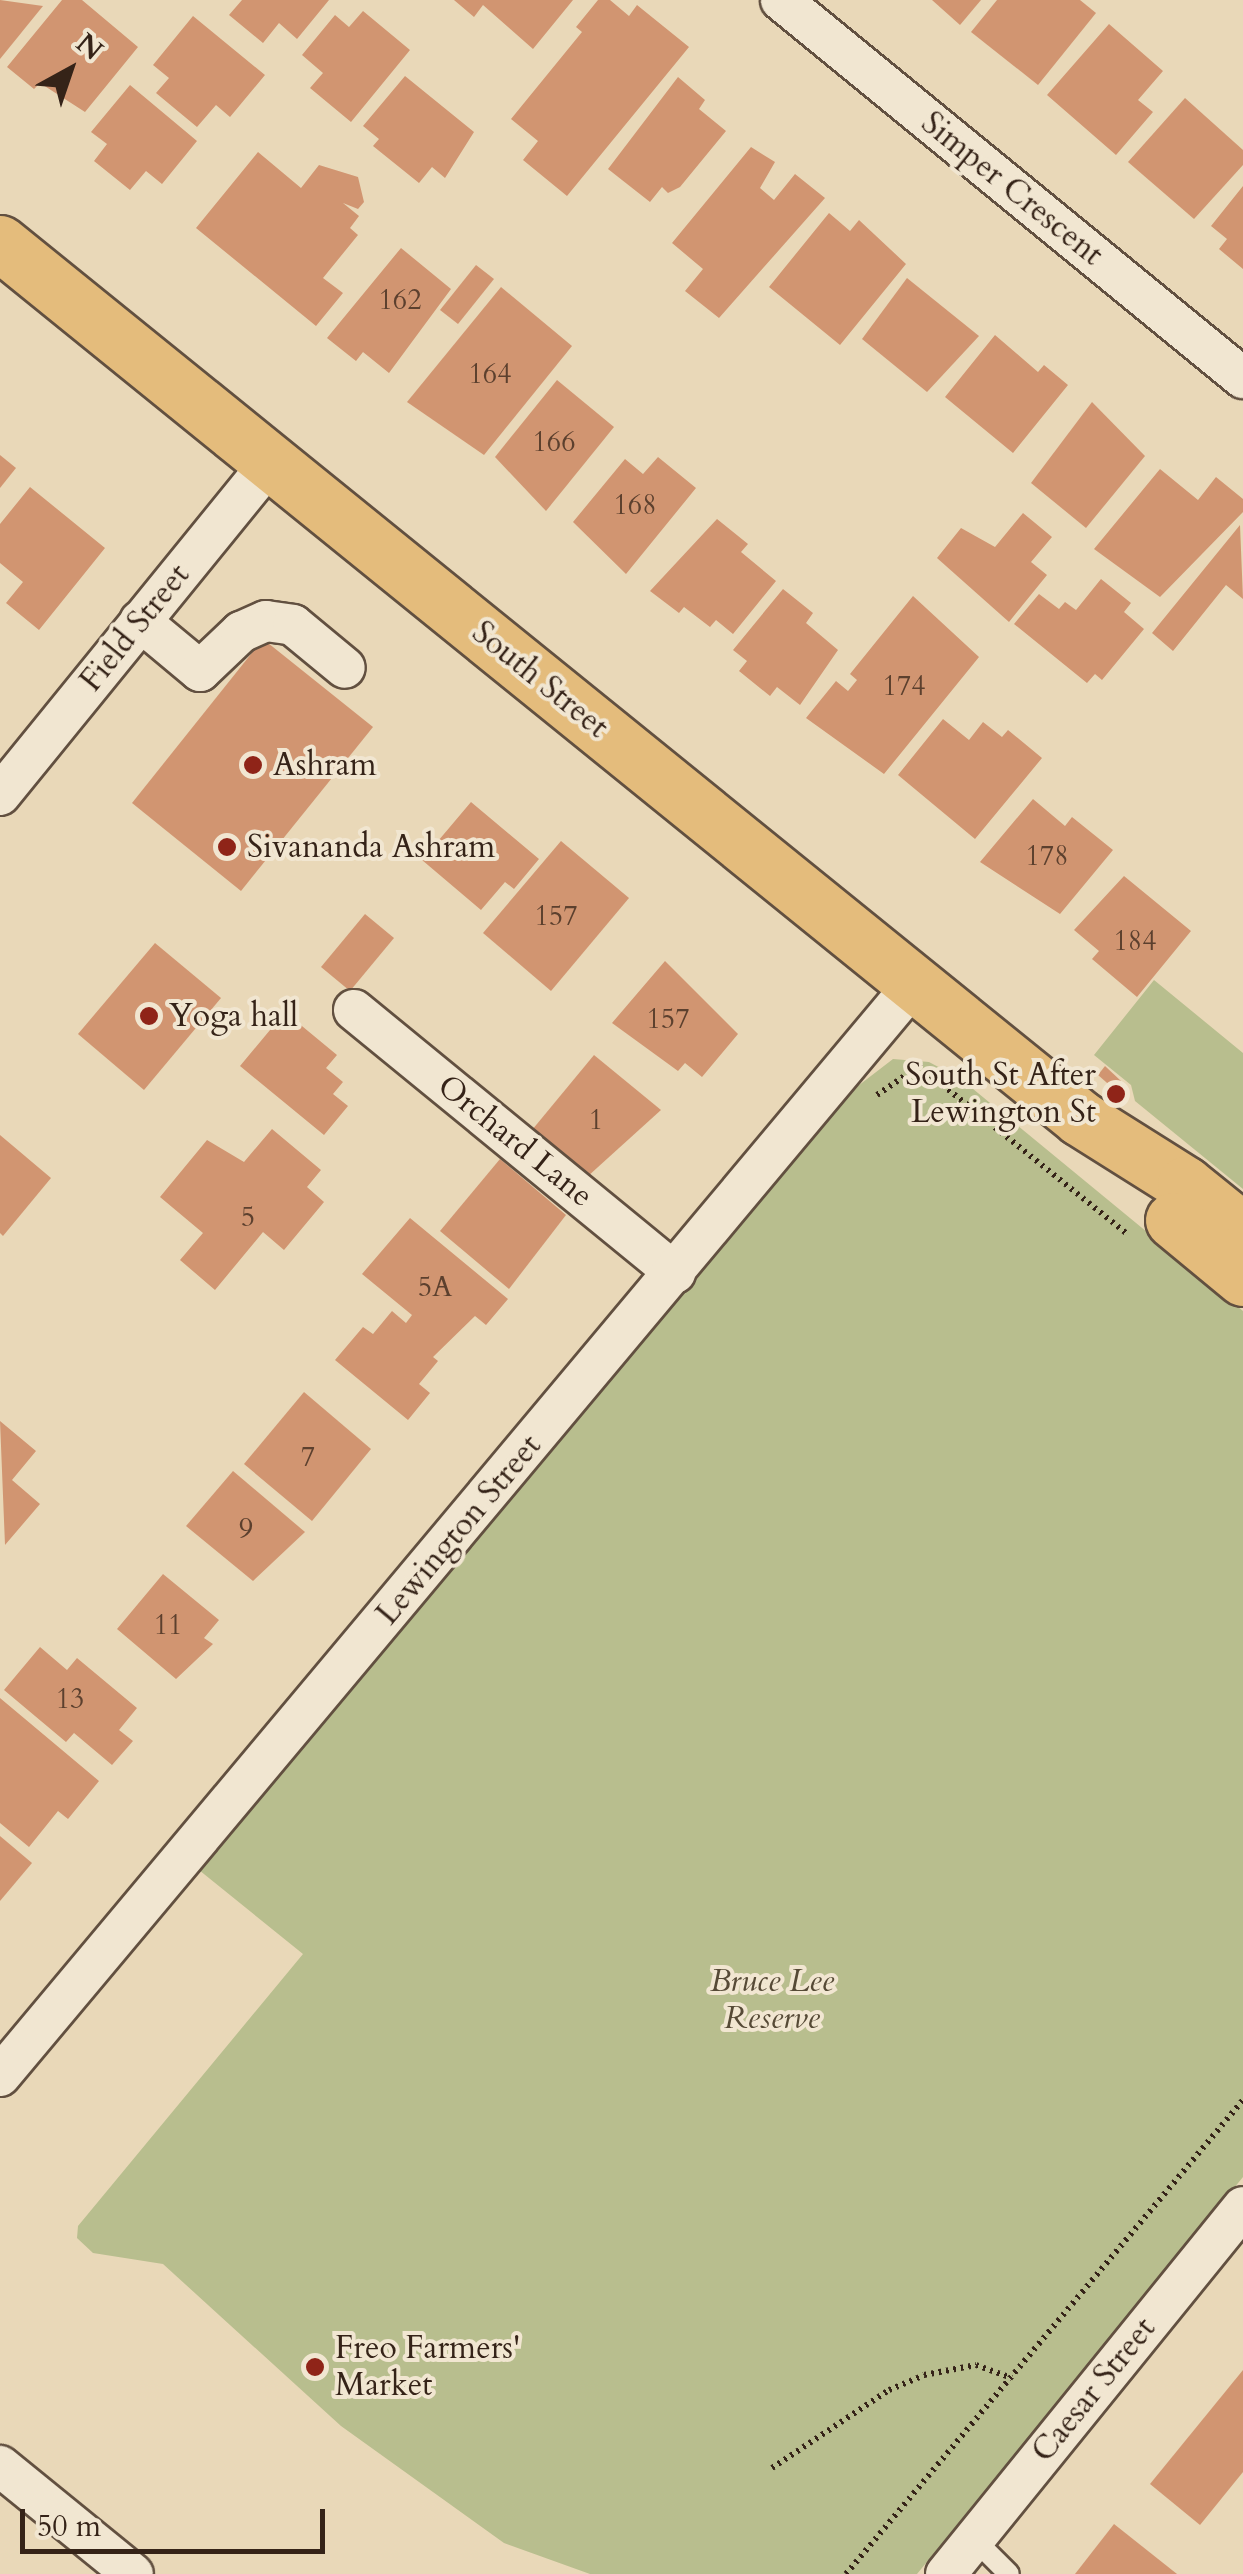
<!DOCTYPE html>
<html>
<head>
<meta charset="utf-8">
<style>
	body { margin:0 }
	#map { position:relative; width:1243px; height:2574px; overflow:hidden; background:#e9d8b8; font-family:Cardo,serif }
	div>[style] { position:absolute }
	.green>* { inset:0; background:#b8be8e }
	.building>* { inset:0; background:#d19571 }
	.path>* { height:6px; margin-top:-3px; transform-origin:0; background:repeating-linear-gradient(90deg,#352318 0 2.5px,transparent 0 7.5px) }
	.roads { filter:drop-shadow(2px 0 #625040) drop-shadow(-2px 0 #625040) drop-shadow(0 2px #625040) drop-shadow(0 -2px #625040) }
	.service>* { height:20px; margin:-10px; padding:0 10px; transform-origin:10px; border-radius:10px; background:#f1e6d1 }
	.minor>* { height:40px; margin:-20px; padding:0 20px; transform-origin:20px; border-radius:20px; background:#f1e6d1 }
	.primary>* { height:55px; margin:-27.5px; padding:0 27.5px; transform-origin:27.5px; border-radius:27.5px; background:#e4bc7c }
	.dots>* { width:28px; height:28px; translate:-50% -50%; box-sizing:border-box; border:5px solid #f1e6d1; border-radius:50% }
	span { translate:-50% -50%; white-space:nowrap; text-align:center; line-height:1.15; -webkit-text-stroke:8px #f1e6d1; paint-order:stroke }
	.number-label { font-size:28px; color:#5c402e }
	.number-label span { -webkit-text-stroke-width:0 }
	.street-label { font-size:32px; color:#352318 }
	.poi-label { font-size:32px; color:#352318 }
	.left { translate:0 -50%; text-align:left }
	.right { translate:-100% -50%; text-align:right }
	.park-label { font-size:32px; color:#564a36; font-style:italic }
	.north { position:absolute; left:20px; top:20px; width:100px; height:100px; -webkit-text-stroke:8px #f1e6d1; paint-order:stroke; rotate:40deg; font-size:28px; font-weight:700; line-height:40px; text-align:center; color:#352318 }
	.north::after { content:''; display:block; margin:auto; width:35px; height:45px; background:#352318; clip-path:polygon(50% 0,100% 100%,50% 72%,0 100%) }
	.scale { position:absolute; left:20px; top:2509px; width:305px; height:45px; box-sizing:border-box; border:5px solid #352318; border-top:0; padding-left:12px; font-size:30px; line-height:35px; white-space:nowrap; color:#352318; -webkit-text-stroke:8px #f1e6d1; paint-order:stroke }
</style>
</head>
<body>
<div id="map">
	<div class="green">
		<i style="clip-path:polygon(1154px 980px,1243px 1053px,1243px 1189px,1135px 1101px,1131px 1085px,1094px 1055px)"></i>
		<i style="clip-path:polygon(893px 1059px,929px 1062px,961px 1079px,1243px 1311px,1243px 2177px,917px 2574px,590px 2574px,504px 2543px,341px 2426px,163px 2264px,93px 2253px,77px 2238px,78px 2226px,303px 1954px,199px 1870px,854px 1089px)"></i>
	</div>
	<div class="building">
		<i style="clip-path:polygon(0 0,43px 6px,0 59px)"></i>
		<i style="clip-path:polygon(62px 0,82px 0,138px 47px,85px 112px,40px 83px,34px 89px,7px 67px)"></i>
		<i style="clip-path:polygon(242px 0,329px 0,297px 39px,279px 23px,263px 43px,229px 15px)"></i>
		<i style="clip-path:polygon(454px 0,573px 0,533px 49px,483px 5px,474px 17px)"></i>
		<i style="clip-path:polygon(598px 0,610px 0,629px 16px,637px 5px,689px 47px,567px 196px,523px 160px,538px 141px,511px 119px,582px 32px,576px 27px)"></i>
		<i style="clip-path:polygon(932px 0,981px 0,960px 25px)"></i>
		<i style="clip-path:polygon(997px 0,1080px 0,1096px 13px,1038px 85px,971px 32px)"></i>
		<i style="clip-path:polygon(363px 11px,410px 50px,351px 122px,310px 88px,323px 73px,302px 55px,335px 15px,349px 27px)"></i>
		<i style="clip-path:polygon(193px 16px,265px 75px,230px 117px,216px 105px,197px 127px,156px 93px,169px 78px,153px 65px)"></i>
		<i style="clip-path:polygon(1109px 24px,1163px 71px,1138px 100px,1153px 112px,1116px 155px,1047px 95px)"></i>
		<i style="clip-path:polygon(405px 76px,474px 132px,445px 178px,432px 167px,419px 183px,373px 146px,379px 139px,363px 126px)"></i>
		<i style="clip-path:polygon(678px 77px,705px 100px,699px 109px,726px 131px,680px 187px,668px 193px,662px 187px,650px 202px,608px 169px)"></i>
		<i style="clip-path:polygon(130px 85px,197px 141px,162px 184px,146px 171px,130px 190px,94px 161px,107px 144px,91px 132px)"></i>
		<i style="clip-path:polygon(1185px 98px,1243px 150px,1243px 165px,1194px 219px,1128px 162px)"></i>
		<i style="clip-path:polygon(751px 147px,775px 162px,760px 188px,774px 200px,795px 174px,825px 198px,719px 318px,685px 291px,703px 269px,672px 243px)"></i>
		<i style="clip-path:polygon(258px 152px,301px 188px,319px 165px,358px 177px,364px 202px,358px 209px,343px 203px,359px 216px,350px 228px,358px 235px,323px 278px,343px 293px,316px 326px,196px 228px)"></i>
		<i style="clip-path:polygon(1243px 186px,1243px 269px,1219px 249px,1227px 239px,1211px 226px)"></i>
		<i style="clip-path:polygon(829px 213px,850px 231px,859px 220px,906px 264px,840px 345px,769px 287px)"></i>
		<i style="clip-path:polygon(401px 248px,451px 289px,389px 373px,363px 352px,356px 361px,327px 338px)"></i>
		<i style="clip-path:polygon(476px 265px,494px 279px,458px 324px,440px 310px)"></i>
		<i style="clip-path:polygon(907px 278px,979px 336px,927px 392px,862px 339px)"></i>
		<i style="clip-path:polygon(501px 287px,572px 346px,484px 455px,407px 402px)"></i>
		<i style="clip-path:polygon(995px 335px,1038px 372px,1044px 365px,1068px 385px,1013px 453px,945px 397px)"></i>
		<i style="clip-path:polygon(557px 380px,614px 427px,546px 511px,495px 457px)"></i>
		<i style="clip-path:polygon(1092px 402px,1145px 456px,1086px 528px,1031px 483px)"></i>
		<i style="clip-path:polygon(0 455px,16px 468px,0 488px)"></i>
		<i style="clip-path:polygon(658px 457px,696px 488px,626px 574px,573px 522px,625px 459px,643px 474px)"></i>
		<i style="clip-path:polygon(1160px 469px,1198px 500px,1216px 477px,1243px 499px,1243px 512px,1160px 597px,1094px 549px)"></i>
		<i style="clip-path:polygon(30px 487px,105px 548px,39px 630px,6px 603px,23px 582px,0 563px,0 524px)"></i>
		<i style="clip-path:polygon(1023px 513px,1052px 537px,1031px 562px,1047px 575px,1009px 622px,937px 558px,961px 528px,995px 547px)"></i>
		<i style="clip-path:polygon(717px 519px,748px 544px,741px 552px,776px 581px,733px 634px,716px 620px,710px 627px,684px 607px,679px 613px,650px 591px)"></i>
		<i style="clip-path:polygon(1240px 525px,1243px 599px,1226px 585px,1173px 651px,1152px 633px)"></i>
		<i style="clip-path:polygon(1101px 579px,1131px 603px,1124px 612px,1144px 629px,1102px 680px,1095px 674px,1087px 683px,1014px 624px,1039px 594px,1059px 609px,1065px 602px,1076px 610px)"></i>
		<i style="clip-path:polygon(783px 589px,813px 613px,806px 623px,838px 650px,800px 705px,777px 687px,770px 696px,739px 671px,747px 661px,733px 650px)"></i>
		<i style="clip-path:polygon(913px 596px,979px 657px,884px 774px,806px 718px,836px 681px,848px 691px,857px 680px,850px 674px)"></i>
		<i style="clip-path:polygon(263px 639px,373px 727px,241px 891px,132px 803px)"></i>
		<i style="clip-path:polygon(943px 719px,969px 740px,983px 722px,1002px 737px,1008px 730px,1042px 758px,975px 839px,898px 775px)"></i>
		<i style="clip-path:polygon(1033px 799px,1065px 826px,1072px 817px,1113px 850px,1060px 914px,980px 862px)"></i>
		<i style="clip-path:polygon(471px 802px,539px 859px,514px 889px,505px 882px,481px 910px,422px 860px)"></i>
		<i style="clip-path:polygon(561px 841px,629px 898px,551px 991px,483px 933px)"></i>
		<i style="clip-path:polygon(1124px 876px,1191px 931px,1137px 997px,1092px 959px,1099px 951px,1074px 930px)"></i>
		<i style="clip-path:polygon(365px 914px,394px 938px,350px 991px,321px 967px)"></i>
		<i style="clip-path:polygon(155px 943px,221px 998px,144px 1090px,78px 1034px)"></i>
		<i style="clip-path:polygon(665px 961px,738px 1034px,702px 1077px,685px 1063px,678px 1071px,612px 1023px)"></i>
		<i style="clip-path:polygon(285px 1012px,337px 1055px,326px 1068px,343px 1082px,333px 1094px,348px 1106px,324px 1135px,240px 1066px)"></i>
		<i style="clip-path:polygon(594px 1055px,661px 1110px,587px 1177px,532px 1130px)"></i>
		<i style="clip-path:polygon(1105px 1066px,1121px 1081px,1114px 1089px,1098px 1075px)"></i>
		<i style="clip-path:polygon(272px 1129px,321px 1170px,307px 1187px,324px 1202px,284px 1250px,263px 1232px,215px 1290px,180px 1260px,203px 1233px,160px 1197px,207px 1140px,244px 1162px)"></i>
		<i style="clip-path:polygon(0 1135px,51px 1178px,3px 1236px,0 1233px)"></i>
		<i style="clip-path:polygon(500px 1159px,566px 1215px,509px 1289px,440px 1231px)"></i>
		<i style="clip-path:polygon(410px 1218px,508px 1299px,486px 1325px,475px 1316px,433px 1357px,438px 1361px,419px 1384px,430px 1393px,408px 1420px,335px 1360px,363px 1327px,373px 1334px,392px 1311px,406px 1323px,412px 1315px,362px 1274px)"></i>
		<i style="clip-path:polygon(304px 1392px,371px 1449px,312px 1521px,244px 1464px)"></i>
		<i style="clip-path:polygon(0 1421px,36px 1451px,12px 1480px,40px 1504px,5px 1545px)"></i>
		<i style="clip-path:polygon(233px 1471px,305px 1532px,253px 1581px,186px 1526px)"></i>
		<i style="clip-path:polygon(163px 1574px,219px 1620px,204px 1638px,213px 1644px,176px 1679px,117px 1629px)"></i>
		<i style="clip-path:polygon(40px 1647px,67px 1670px,77px 1658px,137px 1708px,119px 1730px,133px 1741px,112px 1765px,74px 1733px,66px 1742px,4px 1690px)"></i>
		<i style="clip-path:polygon(0 1698px,99px 1781px,68px 1819px,58px 1811px,29px 1847px,0 1823px)"></i>
		<i style="clip-path:polygon(0 1836px,32px 1863px,0 1901px)"></i>
		<i style="clip-path:polygon(1243px 2370px,1243px 2472px,1200px 2525px,1150px 2484px)"></i>
		<i style="clip-path:polygon(1114px 2524px,1177px 2574px,1075px 2574px)"></i>
	</div>
	<div class="path">
		<i style="left:877px;top:1095px;width:51px;rotate:-34.6deg"></i>
		<i style="left:919px;top:1066px;width:266px;rotate:38.9deg"></i>
		<i style="left:772px;top:2468px;width:141px;rotate:-33.7deg"></i>
		<i style="left:889px;top:2390px;width:38px;rotate:-23deg"></i>
		<i style="left:924px;top:2375px;width:53px;rotate:-10.9deg"></i>
		<i style="left:976px;top:2365px;width:38px;rotate:20deg"></i>
		<i style="left:846px;top:2574px;width:618px;rotate:-50.05deg"></i>
	</div>
	<div class="roads">
		<div class="service">
			<i style="left:974px;top:2539px;width:49px;rotate:45deg"></i>
		</div>
		<div class="minor">
			<i style="left:781px;top:0;width:597px;rotate:39.29deg"></i>
			<i style="left:140px;top:621px;width:78px;rotate:39.8deg"></i>
			<i style="left:200px;top:671px;width:57px;rotate:-43.6deg"></i>
			<i style="left:241px;top:632px;width:27px;rotate:-24deg"></i>
			<i style="left:266px;top:621px;width:27px;rotate:8deg"></i>
			<i style="left:293px;top:625px;width:67px;rotate:39.6deg"></i>
			<i style="left:0;top:795px;width:428px;rotate:-50.9deg"></i>
			<i style="left:354px;top:1010px;width:415px;rotate:39.3deg"></i>
			<i style="left:0;top:2076px;width:1425px;rotate:-50.07deg"></i>
			<i style="left:0;top:2466px;width:171px;rotate:39.1deg"></i>
			<i style="left:946px;top:2574px;width:472px;rotate:-51deg"></i>
		</div>
		<div class="primary">
			<i style="left:0;top:243px;width:1390px;rotate:39.01deg"></i>
			<i style="left:1080px;top:1118px;width:124px;rotate:32.2deg"></i>
			<i style="left:1185px;top:1184px;width:75px;rotate:39deg"></i>
			<i style="left:1173px;top:1220px;width:91px;rotate:39.6deg"></i>
		</div>
	</div>
	<div class="dots">
		<i style="left:253px;top:765px;background:#8f2418"></i>
		<i style="left:227px;top:847px;background:#8f2418"></i>
		<i style="left:149px;top:1016px;background:#8f2418"></i>
		<i style="left:1116px;top:1094px;background:#8f2418"></i>
		<i style="left:315px;top:2367px;background:#8f2418"></i>
	</div>
	<div class="number-label">
		<span style="left:400px;top:300px">162</span>
		<span style="left:490px;top:374px">164</span>
		<span style="left:554px;top:442px">166</span>
		<span style="left:635px;top:505px">168</span>
		<span style="left:904px;top:686px">174</span>
		<span style="left:1047px;top:856px">178</span>
		<span style="left:556px;top:916px">157</span>
		<span style="left:1135px;top:941px">184</span>
		<span style="left:668px;top:1019px">157</span>
		<span style="left:596px;top:1120px">1</span>
		<span style="left:248px;top:1217px">5</span>
		<span style="left:435px;top:1287px">5A</span>
		<span style="left:308px;top:1457px">7</span>
		<span style="left:246px;top:1529px">9</span>
		<span style="left:168px;top:1625px">11</span>
		<span style="left:70px;top:1699px">13</span>
	</div>
	<div class="street-label">
		<span style="left:1012px;top:189px;rotate:39deg">Simper Crescent</span>
		<span style="left:135px;top:628px;rotate:-51deg">Field Street</span>
		<span style="left:540px;top:680px;rotate:39deg">South Street</span>
		<span style="left:515px;top:1141px;rotate:39deg">Orchard Lane</span>
		<span style="left:459px;top:1530px;rotate:-50deg">Lewington Street</span>
		<span style="left:1094px;top:2390px;rotate:-51deg">Caesar Street</span>
	</div>
	<div class="poi-label">
		<span class="left" style="left:273px;top:765px">Ashram</span>
		<span class="left" style="left:247px;top:847px">Sivananda Ashram</span>
		<span class="left" style="left:169px;top:1016px">Yoga hall</span>
		<span class="right" style="left:1096px;top:1094px">South St After<br>Lewington St</span>
		<span class="left" style="left:335px;top:2367px">Freo Farmers'<br>Market</span>
	</div>
	<div class="park-label">
		<span style="left:772px;top:2000px">Bruce Lee<br>Reserve</span>
	</div>
	<div class="north">N</div>
	<div class="scale">50 m</div>
</div>
</body>
</html>
